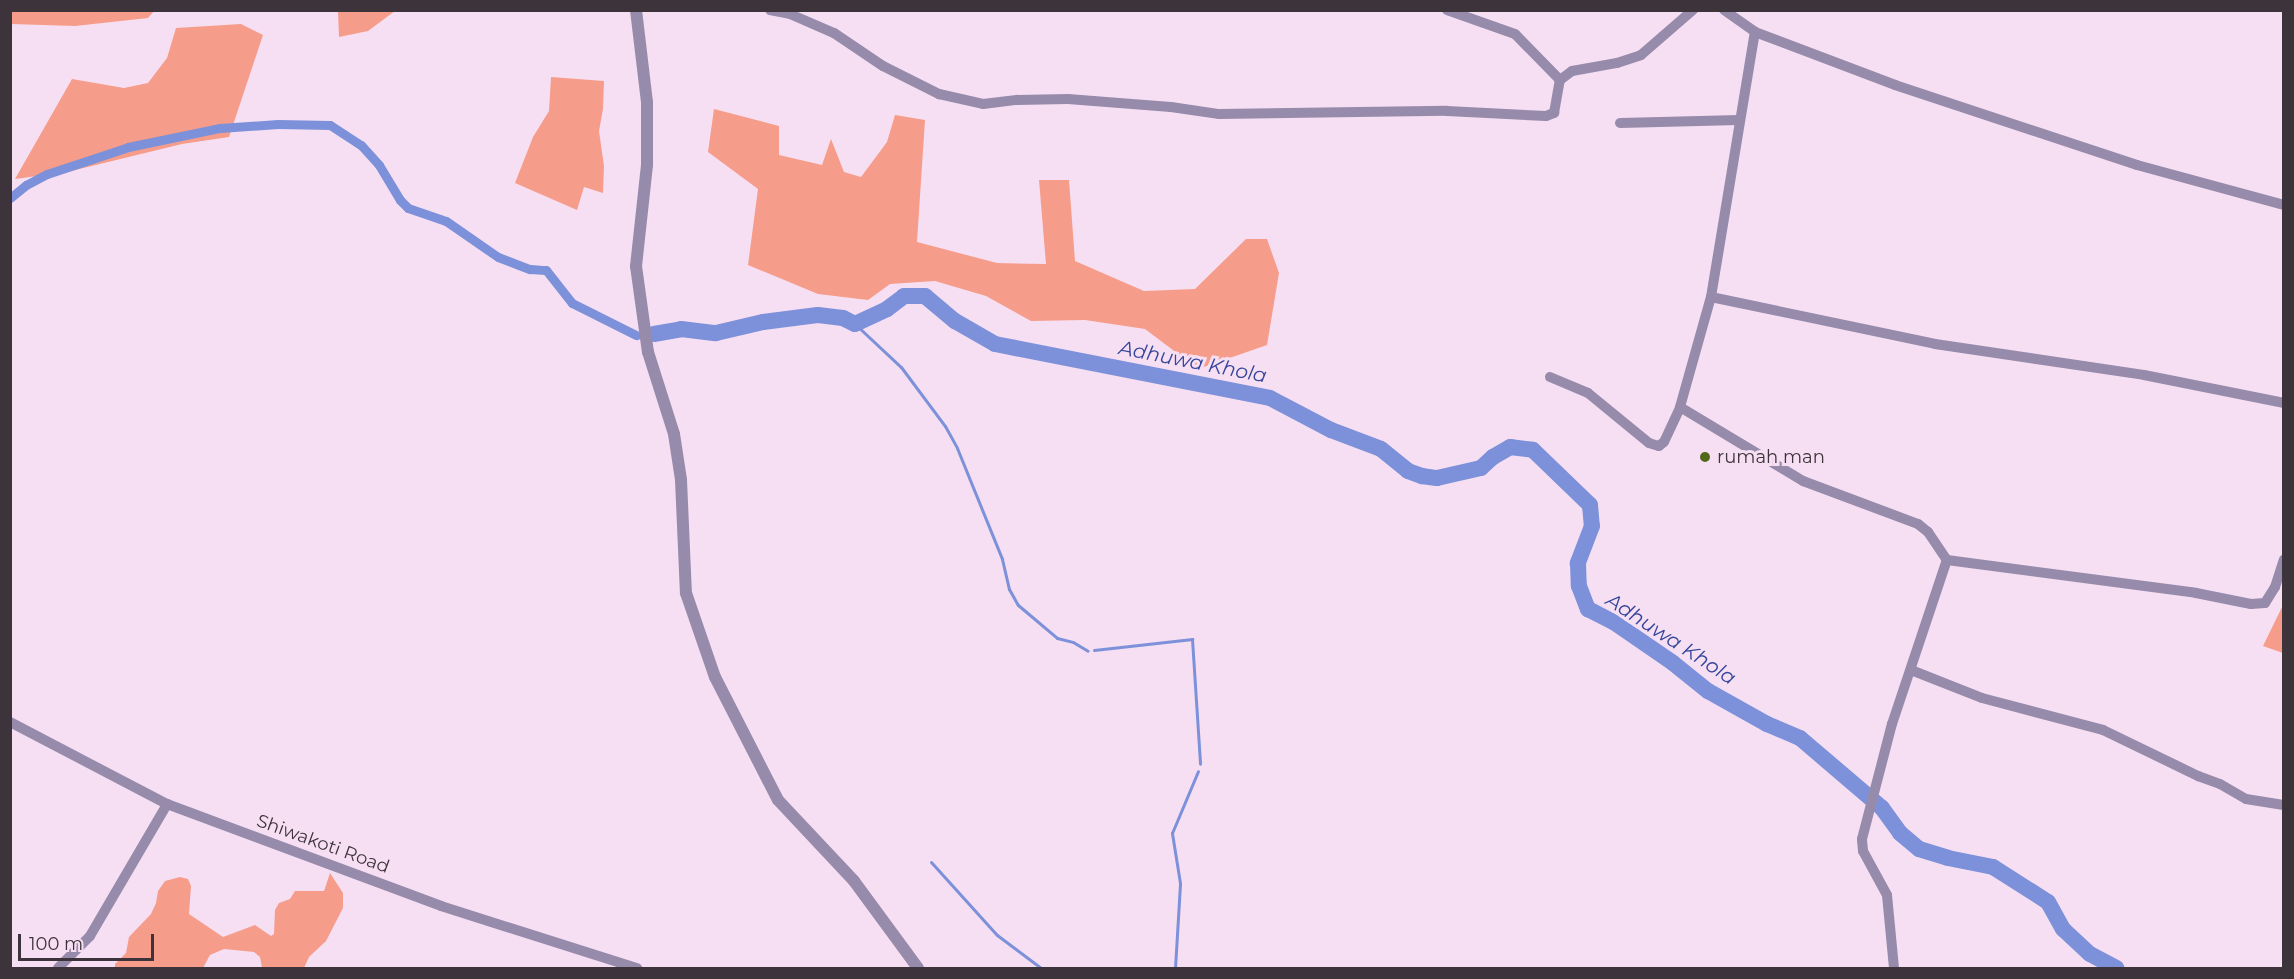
<!DOCTYPE html>
<html>
<head>
<meta charset="utf-8">
<style>
	body { margin:0 }
	#map { position:relative; width:2294px; height:979px; overflow:hidden; background:#f7dff3; font-family:Montserrat,sans-serif }
	div>[style] { position:absolute }
	.forest>* { inset:0; background:#f59d8a }
	.stream>* { height:3px; margin:-1.5px; padding:0 1.5px; transform-origin:1.5px; border-radius:1.5px; background:#7c91d9 }
	.canal>* { height:9px; margin:-4.5px; padding:0 4.5px; transform-origin:4.5px; border-radius:4.5px; background:#7c91d9 }
	.river>* { height:16px; margin:-8px; padding:0 8px; transform-origin:8px; border-radius:8px; background:#7c91d9 }
	.minor>* { height:10px; margin:-5px; padding:0 5px; transform-origin:5px; border-radius:5px; background:#978bac }
	.tertiary>* { height:12px; margin:-6px; padding:0 6px; transform-origin:6px; border-radius:6px; background:#978bac }
	.dots>* { width:16px; height:16px; translate:-50% -50%; box-sizing:border-box; border:3px solid #f7dff3; border-radius:50% }
	span { translate:-50% -50%; white-space:nowrap; text-align:center; line-height:1.15; -webkit-text-stroke:6px #f7dff3; paint-order:stroke }
	.poi-label { font-size:18px; color:#3d333b }
	.left { translate:0 -50%; text-align:left }
	.street-label { font-size:18px; color:#3d333b }
	.water-label { font-size:20px; color:#34459a; font-style:italic }
	.frame { position:absolute; inset:0; border:12px solid #3d333b; pointer-events:none }
	.scale { position:absolute; left:18px; top:934px; width:136px; height:27px; box-sizing:border-box; border:3px solid #3d333b; border-top:0; padding-left:8px; font-size:18px; line-height:21px; white-space:nowrap; color:#3d333b; -webkit-text-stroke:4px #f7dff3; paint-order:stroke }
</style>
</head>
<body>
<div id="map">
	<div class="forest">
		<i style="clip-path:polygon(11px 10px,154px 10px,154px 11px,148px 18px,75px 26px,11px 24px)"></i>
		<i style="clip-path:polygon(338px 11px,338px 10px,395px 11px,368px 31px,339px 37px)"></i>
		<i style="clip-path:polygon(241px 24px,263px 35px,229px 137px,182px 144px,67px 172px,15px 179px,72px 79px,124px 88px,148px 83px,167px 58px,176px 28px)"></i>
		<i style="clip-path:polygon(551px 77px,604px 81px,603px 109px,599px 131px,604px 166px,603px 193px,584px 187px,577px 210px,515px 183px,533px 137px,549px 111px)"></i>
		<i style="clip-path:polygon(714px 109px,779px 126px,779px 155px,822px 165px,831px 139px,844px 172px,861px 177px,887px 142px,895px 115px,925px 120px,917px 242px,997px 263px,1046px 264px,1039px 180px,1069px 180px,1075px 261px,1144px 291px,1195px 289px,1246px 239px,1267px 239px,1279px 273px,1267px 345px,1198px 369px,1145px 329px,1085px 320px,1031px 321px,986px 296px,935px 281px,890px 284px,868px 300px,818px 294px,748px 265px,758px 189px,708px 152px)"></i>
		<i style="clip-path:polygon(2283px 605px,2283px 653px,2263px 646px)"></i>
		<i style="clip-path:polygon(330px 873px,343px 893px,343px 908px,326px 941px,309px 957px,304px 968px,262px 968px,260px 957px,254px 952px,224px 949px,210px 955px,203px 968px,115px 968px,115px 964px,126px 953px,129px 937px,151px 914px,156px 903px,158px 891px,165px 881px,180px 877px,188px 879px,191px 886px,189px 914px,223px 937px,255px 925px,271px 936px,274px 934px,275px 910px,279px 903px,290px 899px,295px 891px,324px 891px)"></i>
	</div>
	<div class="stream">
		<i style="left:855px;top:324px;width:63px;rotate:43.1deg"></i>
		<i style="left:901px;top:367px;width:74px;rotate:53.3deg"></i>
		<i style="left:945px;top:426px;width:25px;rotate:61deg"></i>
		<i style="left:957px;top:448px;width:120px;rotate:67.9deg"></i>
		<i style="left:1002px;top:559px;width:31px;rotate:77deg"></i>
		<i style="left:1009px;top:589px;width:18px;rotate:61deg"></i>
		<i style="left:1018px;top:605px;width:51px;rotate:40.2deg"></i>
		<i style="left:1057px;top:638px;width:16px;rotate:14deg"></i>
		<i style="left:1073px;top:642px;width:17px;rotate:31deg"></i>
		<i style="left:1094px;top:650px;width:99px;rotate:-6.4deg"></i>
		<i style="left:1192px;top:639px;width:125px;rotate:86.3deg"></i>
		<i style="left:931px;top:862px;width:98px;rotate:47.9deg"></i>
		<i style="left:997px;top:935px;width:55px;rotate:36.9deg"></i>
		<i style="left:1175px;top:968px;width:85px;rotate:-86.6deg"></i>
		<i style="left:1180px;top:883px;width:51px;rotate:-99.1deg"></i>
		<i style="left:1172px;top:833px;width:67px;rotate:-67.2deg"></i>
	</div>
	<div class="canal">
		<i style="left:10px;top:198px;width:21px;rotate:-39deg"></i>
		<i style="left:26px;top:185px;width:24px;rotate:-28deg"></i>
		<i style="left:47px;top:174px;width:85px;rotate:-18.4deg"></i>
		<i style="left:128px;top:147px;width:94px;rotate:-11.7deg"></i>
		<i style="left:220px;top:128px;width:58px;rotate:-3.9deg"></i>
		<i style="left:278px;top:124px;width:52px;rotate:1.1deg"></i>
		<i style="left:330px;top:125px;width:37px;rotate:33deg"></i>
		<i style="left:361px;top:145px;width:27px;rotate:48deg"></i>
		<i style="left:379px;top:165px;width:41px;rotate:59deg"></i>
		<i style="left:400px;top:200px;width:11px;rotate:45deg"></i>
		<i style="left:408px;top:208px;width:40px;rotate:18.9deg"></i>
		<i style="left:446px;top:221px;width:63px;rotate:34.7deg"></i>
		<i style="left:498px;top:257px;width:34px;rotate:21deg"></i>
		<i style="left:530px;top:269px;width:16px;rotate:4deg"></i>
		<i style="left:546px;top:270px;width:42px;rotate:51.8deg"></i>
		<i style="left:572px;top:303px;width:72px;rotate:26.6deg"></i>
	</div>
	<div class="river">
		<i style="left:654px;top:334px;width:27px;rotate:-10deg"></i>
		<i style="left:681px;top:329px;width:35px;rotate:7deg"></i>
		<i style="left:716px;top:333px;width:48px;rotate:-13.2deg"></i>
		<i style="left:763px;top:322px;width:55px;rotate:-7.3deg"></i>
		<i style="left:818px;top:315px;width:25px;rotate:7deg"></i>
		<i style="left:843px;top:318px;width:13px;rotate:27deg"></i>
		<i style="left:855px;top:324px;width:35px;rotate:-25deg"></i>
		<i style="left:887px;top:309px;width:21px;rotate:-37deg"></i>
		<i style="left:904px;top:296px;width:21px"></i>
		<i style="left:925px;top:296px;width:39px;rotate:40deg"></i>
		<i style="left:955px;top:321px;width:46px;rotate:29.9deg"></i>
		<i style="left:995px;top:344px;width:280px;rotate:11.1deg"></i>
		<i style="left:1270px;top:398px;width:69px;rotate:27.7deg"></i>
		<i style="left:1331px;top:430px;width:53px;rotate:20.8deg"></i>
		<i style="left:1381px;top:449px;width:35px;rotate:39deg"></i>
		<i style="left:1408px;top:471px;width:15px;rotate:20deg"></i>
		<i style="left:1422px;top:476px;width:15px;rotate:8deg"></i>
		<i style="left:1437px;top:478px;width:45px;rotate:-12.8deg"></i>
		<i style="left:1481px;top:468px;width:16px;rotate:-43deg"></i>
		<i style="left:1493px;top:457px;width:20px;rotate:-30deg"></i>
		<i style="left:1510px;top:447px;width:23px;rotate:7deg"></i>
		<i style="left:1533px;top:450px;width:79px;rotate:44deg"></i>
		<i style="left:1590px;top:505px;width:21px;rotate:85deg"></i>
		<i style="left:1592px;top:526px;width:40px;rotate:111deg"></i>
		<i style="left:1578px;top:563px;width:23px;rotate:88deg"></i>
		<i style="left:1579px;top:586px;width:25px;rotate:69deg"></i>
		<i style="left:1588px;top:609px;width:27px;rotate:27deg"></i>
		<i style="left:1612px;top:621px;width:74px;rotate:34.5deg"></i>
		<i style="left:1673px;top:663px;width:45px;rotate:38.7deg"></i>
		<i style="left:1708px;top:691px;width:68px;rotate:29.2deg"></i>
		<i style="left:1767px;top:724px;width:36px;rotate:23deg"></i>
		<i style="left:1800px;top:738px;width:108px;rotate:40.5deg"></i>
		<i style="left:1882px;top:808px;width:31px;rotate:54deg"></i>
		<i style="left:1900px;top:833px;width:25px;rotate:40deg"></i>
		<i style="left:1919px;top:849px;width:30px;rotate:17deg"></i>
		<i style="left:1948px;top:858px;width:46px;rotate:11.3deg"></i>
		<i style="left:1993px;top:867px;width:65px;rotate:32.5deg"></i>
		<i style="left:2048px;top:902px;width:31px;rotate:61deg"></i>
		<i style="left:2063px;top:929px;width:37px;rotate:43deg"></i>
		<i style="left:2090px;top:954px;width:30px;rotate:28deg"></i>
	</div>
	<div class="minor">
		<i style="left:770px;top:10px;width:20px;rotate:11deg"></i>
		<i style="left:790px;top:14px;width:48px;rotate:23.4deg"></i>
		<i style="left:834px;top:33px;width:59px;rotate:34deg"></i>
		<i style="left:883px;top:66px;width:63px;rotate:26.6deg"></i>
		<i style="left:939px;top:94px;width:45px;rotate:12.8deg"></i>
		<i style="left:983px;top:104px;width:34px;rotate:-7deg"></i>
		<i style="left:1017px;top:100px;width:51px;rotate:-1.1deg"></i>
		<i style="left:1068px;top:99px;width:103px;rotate:4.4deg"></i>
		<i style="left:1171px;top:107px;width:49px;rotate:8.3deg"></i>
		<i style="left:1219px;top:114px;width:228px;rotate:-0.8deg"></i>
		<i style="left:1447px;top:111px;width:99px;rotate:2.9deg"></i>
		<i style="left:1546px;top:116px;width:9px;rotate:-21deg"></i>
		<i style="left:1554px;top:113px;width:34px;rotate:-80deg"></i>
		<i style="left:1560px;top:80px;width:15px;rotate:-37deg"></i>
		<i style="left:1572px;top:71px;width:46px;rotate:-10.1deg"></i>
		<i style="left:1617px;top:63px;width:25px;rotate:-18deg"></i>
		<i style="left:1641px;top:55px;width:69px;rotate:-40.9deg"></i>
		<i style="left:1447px;top:10px;width:72px;rotate:19.4deg"></i>
		<i style="left:1515px;top:34px;width:64px;rotate:45.6deg"></i>
		<i style="left:1724px;top:10px;width:38px;rotate:35deg"></i>
		<i style="left:1620px;top:123px;width:119px;rotate:-1.4deg"></i>
		<i style="left:1711px;top:297px;width:229px;rotate:11.8deg"></i>
		<i style="left:1935px;top:344px;width:211px;rotate:8.4deg"></i>
		<i style="left:2144px;top:375px;width:143px;rotate:11.3deg"></i>
		<i style="left:1550px;top:377px;width:41px;rotate:22.8deg"></i>
		<i style="left:1588px;top:393px;width:79px;rotate:39.3deg"></i>
		<i style="left:1649px;top:443px;width:10px;rotate:17deg"></i>
		<i style="left:1659px;top:446px;width:6px;rotate:-39deg"></i>
		<i style="left:1664px;top:442px;width:38px;rotate:-65deg"></i>
		<i style="left:1680px;top:407px;width:114px;rotate:-74.3deg"></i>
		<i style="left:1711px;top:297px;width:269px;rotate:-80.6deg"></i>
		<i style="left:1755px;top:32px;width:150px;rotate:20.7deg"></i>
		<i style="left:1895px;top:85px;width:255px;rotate:18.3deg"></i>
		<i style="left:2137px;top:165px;width:152px;rotate:15.2deg"></i>
		<i style="left:1680px;top:407px;width:144px;rotate:31deg"></i>
		<i style="left:1803px;top:481px;width:123px;rotate:20.5deg"></i>
		<i style="left:1918px;top:524px;width:13px;rotate:39deg"></i>
		<i style="left:1928px;top:532px;width:34px;rotate:56deg"></i>
		<i style="left:1947px;top:560px;width:251px;rotate:7.5deg"></i>
		<i style="left:2196px;top:593px;width:56px;rotate:11.3deg"></i>
		<i style="left:2251px;top:604px;width:14px;rotate:-4deg"></i>
		<i style="left:2265px;top:603px;width:19px;rotate:-58deg"></i>
		<i style="left:2275px;top:587px;width:29px;rotate:-72deg"></i>
		<i style="left:1911px;top:670px;width:76px;rotate:21.5deg"></i>
		<i style="left:1982px;top:698px;width:125px;rotate:14.8deg"></i>
		<i style="left:2103px;top:730px;width:106px;rotate:25.8deg"></i>
		<i style="left:2198px;top:776px;width:23px;rotate:20deg"></i>
		<i style="left:2220px;top:784px;width:30px;rotate:30deg"></i>
		<i style="left:2246px;top:799px;width:38px;rotate:9deg"></i>
		<i style="left:10px;top:722px;width:177px;rotate:27.6deg"></i>
		<i style="left:167px;top:804px;width:292px;rotate:20.4deg"></i>
		<i style="left:441px;top:906px;width:206px;rotate:17.6deg"></i>
		<i style="left:58px;top:968px;width:45px;rotate:-45deg"></i>
		<i style="left:90px;top:936px;width:153px;rotate:-59.7deg"></i>
		<i style="left:1894px;top:968px;width:73px;rotate:-95.5deg"></i>
		<i style="left:1887px;top:895px;width:50px;rotate:-118.6deg"></i>
		<i style="left:1863px;top:851px;width:12px;rotate:-95deg"></i>
		<i style="left:1862px;top:839px;width:119px;rotate:-75.4deg"></i>
		<i style="left:1892px;top:724px;width:173px;rotate:-71.5deg"></i>
	</div>
	<div class="tertiary">
		<i style="left:636px;top:10px;width:93px;rotate:83.2deg"></i>
		<i style="left:647px;top:102px;width:63px;rotate:90deg"></i>
		<i style="left:647px;top:165px;width:102px;rotate:96.2deg"></i>
		<i style="left:636px;top:266px;width:87px;rotate:82.1deg"></i>
		<i style="left:648px;top:352px;width:86px;rotate:72.4deg"></i>
		<i style="left:674px;top:434px;width:47px;rotate:81.3deg"></i>
		<i style="left:681px;top:480px;width:113px;rotate:87.5deg"></i>
		<i style="left:686px;top:593px;width:89px;rotate:71deg"></i>
		<i style="left:715px;top:677px;width:138px;rotate:62.9deg"></i>
		<i style="left:778px;top:800px;width:111px;rotate:46.8deg"></i>
		<i style="left:854px;top:881px;width:108px;rotate:53.7deg"></i>
	</div>
	<div class="dots">
		<i style="left:1705px;top:457px;background:#526919"></i>
	</div>
	<div class="poi-label">
		<span class="left" style="left:1717px;top:457px">rumah man</span>
	</div>
	<div class="street-label">
		<span style="left:323px;top:844px;rotate:20deg">Shiwakoti Road</span>
	</div>
	<div class="water-label">
		<span style="left:1193px;top:362px;rotate:11deg">Adhuwa Khola</span>
		<span style="left:1671px;top:639px;rotate:33deg">Adhuwa Khola</span>
	</div>
	<div class="frame"></div>
	<div class="scale">100 m</div>
</div>
</body>
</html>
